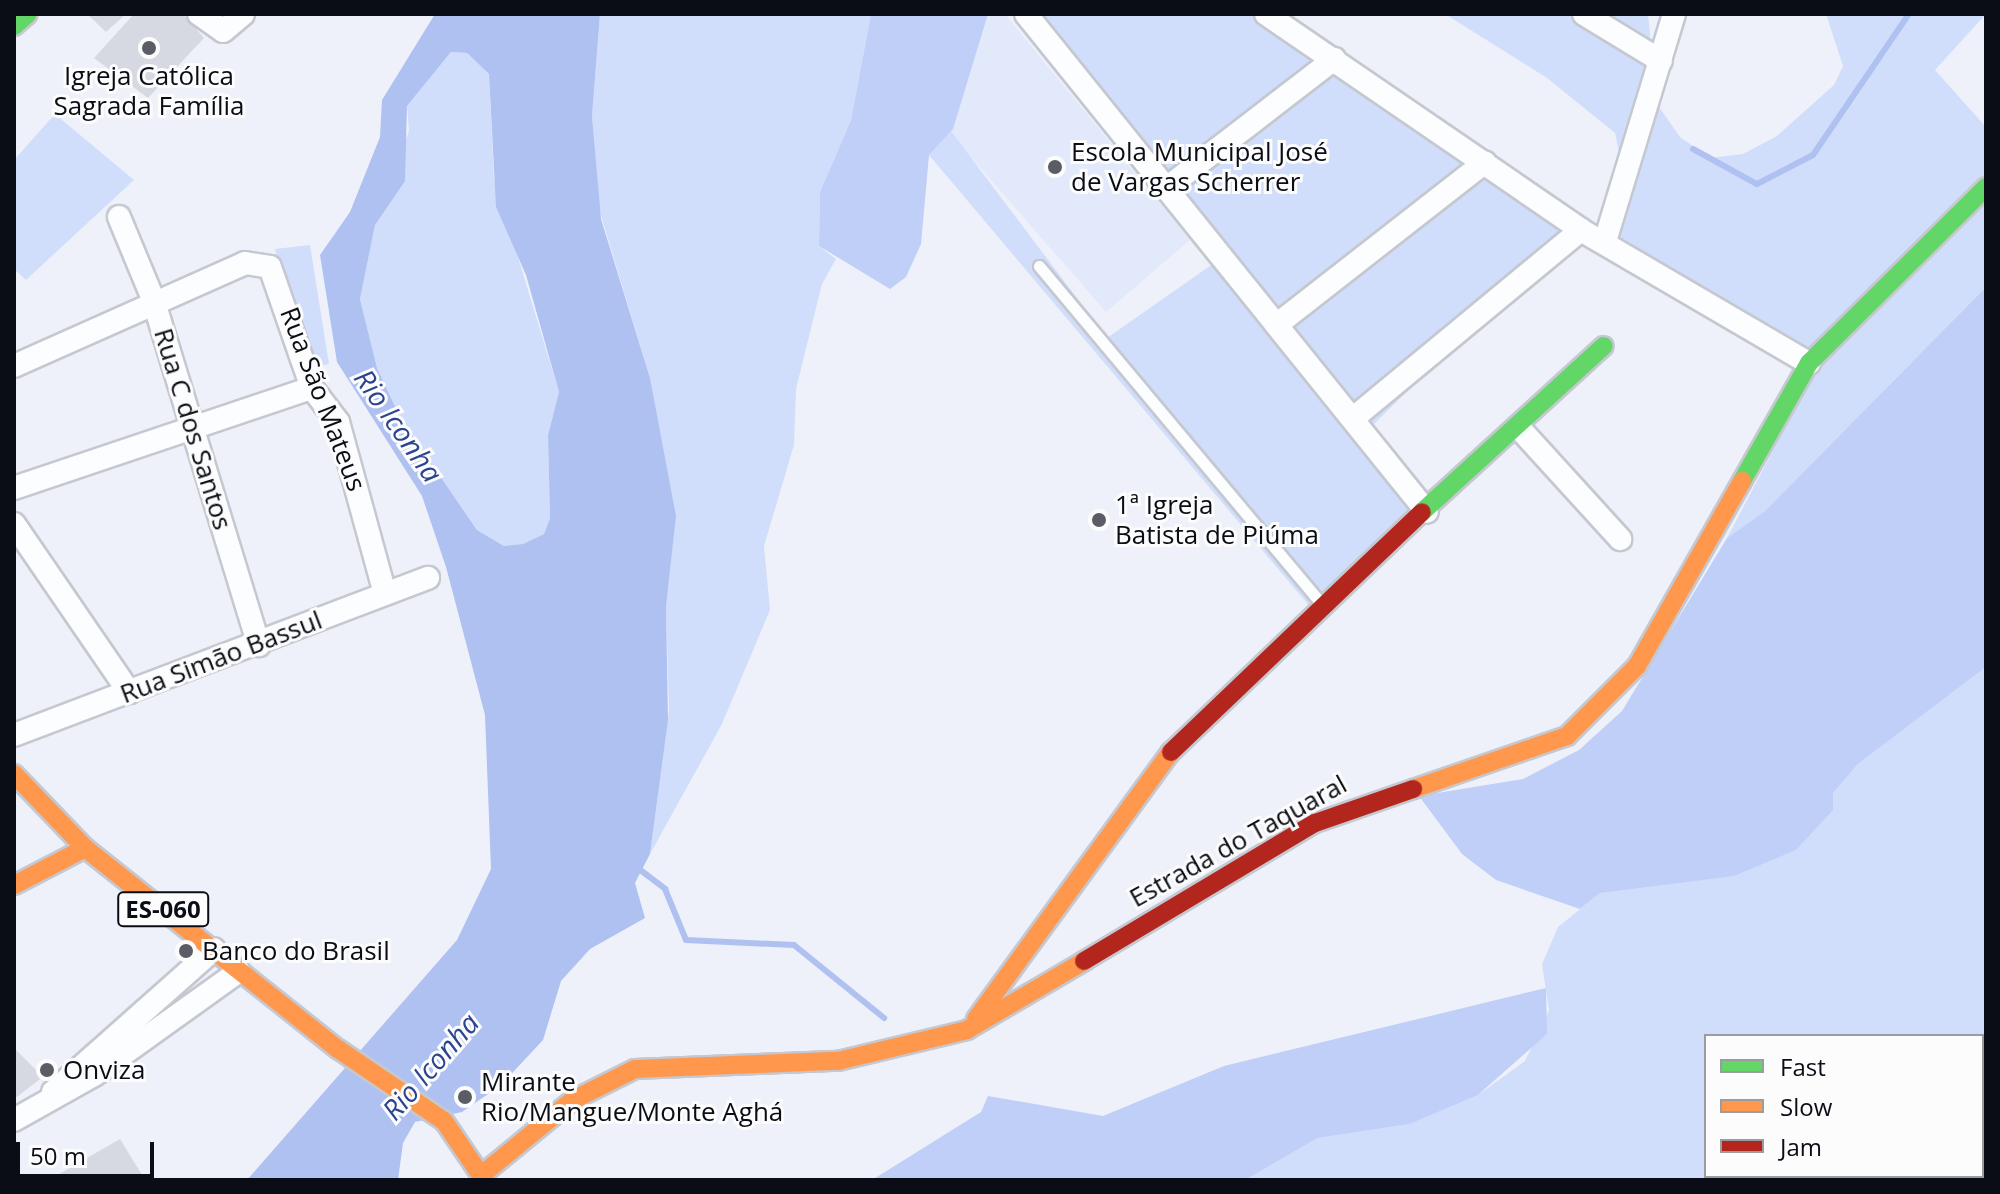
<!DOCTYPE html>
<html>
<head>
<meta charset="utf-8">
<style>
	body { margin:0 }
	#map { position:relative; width:2000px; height:1194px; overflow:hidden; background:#eef1f9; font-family:"Open Sans",sans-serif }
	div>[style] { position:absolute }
	.built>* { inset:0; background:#e2e9fa }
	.green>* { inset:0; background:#d1defb }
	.forest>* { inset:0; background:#bfcff7 }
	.water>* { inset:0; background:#aec1f1 }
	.stream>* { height:6px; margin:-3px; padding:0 3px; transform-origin:3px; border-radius:3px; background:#aec1f1 }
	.building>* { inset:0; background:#d6d9e1 }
	.roads { filter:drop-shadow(2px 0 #c5c8d0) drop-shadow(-2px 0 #c5c8d0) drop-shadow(0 2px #c5c8d0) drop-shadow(0 -2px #c5c8d0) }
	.lane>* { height:11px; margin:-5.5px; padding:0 5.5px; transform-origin:5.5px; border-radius:5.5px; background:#fcfdfe }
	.street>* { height:22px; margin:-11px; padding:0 11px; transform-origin:11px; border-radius:11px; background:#fcfdfe }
	.fast>* { height:18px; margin:-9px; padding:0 9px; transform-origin:9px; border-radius:9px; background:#63d668 }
	.slow>* { height:18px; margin:-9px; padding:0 9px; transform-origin:9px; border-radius:9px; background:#ff974d }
	.jam>* { height:18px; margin:-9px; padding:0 9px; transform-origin:9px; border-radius:9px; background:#b3261e }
	.dots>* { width:22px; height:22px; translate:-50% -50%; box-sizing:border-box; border:4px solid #fcfcfc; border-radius:50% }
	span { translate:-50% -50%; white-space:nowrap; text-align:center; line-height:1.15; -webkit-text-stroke:6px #fcfcfc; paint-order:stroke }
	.shield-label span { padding:2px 6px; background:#fcfcfc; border:2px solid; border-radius:6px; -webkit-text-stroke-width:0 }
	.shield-label { font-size:24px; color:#0a0d15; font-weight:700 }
	.poi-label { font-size:26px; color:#0a0d15 }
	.left { translate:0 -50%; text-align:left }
	.street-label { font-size:26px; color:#0a0d15 }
	.water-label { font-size:28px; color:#2b448f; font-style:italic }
	.frame { position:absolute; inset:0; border:16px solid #0a0d15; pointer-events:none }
	.legend { position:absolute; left:1704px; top:1034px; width:280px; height:144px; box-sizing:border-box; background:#fcfcfc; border:2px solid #9b9ca0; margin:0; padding:10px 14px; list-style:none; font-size:24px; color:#0a0d15 }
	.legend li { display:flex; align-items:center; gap:16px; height:40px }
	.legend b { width:40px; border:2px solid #9b9ca0 }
	.scale { position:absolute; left:16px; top:1142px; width:138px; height:36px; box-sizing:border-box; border:4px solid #0a0d15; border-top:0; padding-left:10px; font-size:24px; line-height:28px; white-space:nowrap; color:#0a0d15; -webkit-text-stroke:6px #fcfcfc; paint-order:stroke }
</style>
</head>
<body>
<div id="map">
	<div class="built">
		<i style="clip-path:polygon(963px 14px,1005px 14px,1190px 240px,1106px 312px,916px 94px)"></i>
	</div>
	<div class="green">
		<i style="clip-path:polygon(600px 14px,871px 14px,851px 120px,820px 192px,819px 246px,836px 259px,822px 284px,796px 389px,794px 445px,764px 546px,770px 610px,722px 724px,650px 854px,669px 710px,666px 607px,675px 522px,650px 378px,599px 209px,592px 116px)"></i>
		<i style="clip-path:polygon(1038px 14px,1256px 14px,1568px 233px,1373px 425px,1420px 524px,1317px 615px,929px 155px,951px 131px,1107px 338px,1227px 254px)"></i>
		<i style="clip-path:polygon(1445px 14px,1648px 14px,1657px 104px,1680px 137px,1710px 158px,1743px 154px,1777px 136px,1834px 85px,1843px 66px,1826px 14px,1986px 14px,1935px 70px,1986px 127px,1986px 287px,1765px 511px,1727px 538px,1812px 376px,1609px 232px,1624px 177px,1615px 133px,1547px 78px)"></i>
		<i style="clip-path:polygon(451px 52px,467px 53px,489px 74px,494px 178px,559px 392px,548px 435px,550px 518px,544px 534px,523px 544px,504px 546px,477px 530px,401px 419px,377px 368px,360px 299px,375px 225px,409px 131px,407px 106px)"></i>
		<i style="clip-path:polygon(55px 114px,134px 180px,26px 280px,14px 269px,14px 160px)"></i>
		<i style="clip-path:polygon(310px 245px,329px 364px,308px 368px,275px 249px)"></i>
		<i style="clip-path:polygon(evenodd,1986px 667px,1986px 1180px,1245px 1180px,1318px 1138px,1410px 1124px,1478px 1095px,1525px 1061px,1549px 1010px,1542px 964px,1558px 927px,1600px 893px,1649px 885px,1833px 793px,1858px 764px,1986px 667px,1706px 1036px,1982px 1036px,1982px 1176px,1706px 1176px,1706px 1036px)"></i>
	</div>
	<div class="forest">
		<i style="clip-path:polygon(871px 14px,988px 14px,953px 129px,929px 155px,921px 244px,906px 277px,890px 289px,819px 246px,820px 192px,851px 120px)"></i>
		<i style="clip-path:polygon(1986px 287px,1986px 667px,1858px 764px,1833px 793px,1833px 810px,1796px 850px,1734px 876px,1600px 893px,1580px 909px,1496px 880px,1462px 854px,1419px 796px,1523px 779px,1579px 750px,1622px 711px,1727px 538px,1765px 511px)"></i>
		<i style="clip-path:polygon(1546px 988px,1547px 1034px,1478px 1095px,1410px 1124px,1318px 1138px,1245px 1180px,872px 1180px,981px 1112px,988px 1096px,1103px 1116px,1224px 1066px)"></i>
	</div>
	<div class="water">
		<i style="clip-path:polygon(evenodd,435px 14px,600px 14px,592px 116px,601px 219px,650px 378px,676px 516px,666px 607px,668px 720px,650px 854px,635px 883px,645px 918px,590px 949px,561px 981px,543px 1040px,501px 1085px,462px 1112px,415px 1122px,403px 1143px,398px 1180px,247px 1180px,457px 940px,491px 869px,485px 715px,446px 567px,422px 496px,337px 362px,320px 255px,350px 212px,380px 137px,382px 100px,435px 14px,451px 52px,467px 53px,489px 74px,496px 207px,526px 275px,559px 392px,548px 435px,550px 518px,544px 534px,523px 544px,504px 546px,477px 530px,401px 419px,377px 368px,360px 299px,375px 225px,405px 181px,407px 106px,451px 52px)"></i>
	</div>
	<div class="stream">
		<i style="left:1693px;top:149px;width:73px;rotate:28.7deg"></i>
		<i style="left:1757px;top:184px;width:63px;rotate:-27.4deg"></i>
		<i style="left:1813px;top:155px;width:171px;rotate:-55.8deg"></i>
		<i style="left:635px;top:866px;width:38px;rotate:37deg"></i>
		<i style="left:665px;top:889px;width:55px;rotate:67.6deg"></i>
		<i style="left:686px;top:940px;width:108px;rotate:2.7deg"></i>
		<i style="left:794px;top:945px;width:116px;rotate:39deg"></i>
	</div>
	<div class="building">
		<i style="clip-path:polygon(87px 14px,126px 14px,106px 32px)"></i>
		<i style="clip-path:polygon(134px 14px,183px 14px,204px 38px,148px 98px,94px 58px)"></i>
		<i style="clip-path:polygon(14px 1048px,43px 1077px,14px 1099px)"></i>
		<i style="clip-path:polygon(120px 1139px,142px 1175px,55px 1180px,54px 1177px)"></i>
	</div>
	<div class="roads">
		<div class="lane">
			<i style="left:1039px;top:266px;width:439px;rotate:50.1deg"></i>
		</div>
		<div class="street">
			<i style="left:199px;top:14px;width:29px;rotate:35deg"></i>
			<i style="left:223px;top:31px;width:26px;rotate:-40deg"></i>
			<i style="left:1026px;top:14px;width:639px;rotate:51.16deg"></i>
			<i style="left:1266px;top:14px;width:382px;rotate:34.4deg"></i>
			<i style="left:1581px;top:230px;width:264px;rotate:30.3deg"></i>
			<i style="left:1584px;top:14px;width:90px;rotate:31.4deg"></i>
			<i style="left:1168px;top:187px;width:210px;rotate:-37.6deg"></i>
			<i style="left:119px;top:217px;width:89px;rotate:67.5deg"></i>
			<i style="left:153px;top:299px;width:362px;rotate:73deg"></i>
			<i style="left:1606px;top:238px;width:234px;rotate:-73.1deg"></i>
			<i style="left:1279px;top:323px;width:261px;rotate:-38deg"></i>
			<i style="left:14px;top:366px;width:253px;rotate:-24deg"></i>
			<i style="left:245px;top:263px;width:25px;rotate:9deg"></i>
			<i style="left:270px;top:267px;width:128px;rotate:70.9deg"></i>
			<i style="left:312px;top:388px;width:43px;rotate:52.6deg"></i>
			<i style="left:338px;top:422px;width:178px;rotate:74.7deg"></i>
			<i style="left:1356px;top:416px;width:292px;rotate:-39.6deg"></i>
			<i style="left:1520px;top:429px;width:149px;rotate:47.7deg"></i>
			<i style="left:14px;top:488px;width:314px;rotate:-18.6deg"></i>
			<i style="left:14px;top:524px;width:204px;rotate:55.6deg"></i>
			<i style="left:14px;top:735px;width:443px;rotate:-20.8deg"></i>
			<i style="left:53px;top:1092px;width:215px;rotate:-41.6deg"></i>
			<i style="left:14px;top:1120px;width:92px;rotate:-29.4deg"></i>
			<i style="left:94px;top:1075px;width:178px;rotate:-35.6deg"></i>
		</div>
		<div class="fast">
			<i style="left:14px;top:26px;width:18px;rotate:-41deg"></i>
			<i style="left:1742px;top:481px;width:136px;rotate:-60.4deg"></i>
			<i style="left:1809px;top:363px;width:250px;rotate:-44.8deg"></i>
			<i style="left:1422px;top:512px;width:246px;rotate:-42.4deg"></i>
		</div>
		<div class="slow">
			<i style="left:14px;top:774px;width:103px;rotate:46.2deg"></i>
			<i style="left:85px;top:848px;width:323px;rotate:38.5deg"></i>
			<i style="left:338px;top:1049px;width:128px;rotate:34.2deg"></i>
			<i style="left:444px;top:1121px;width:71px;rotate:55.9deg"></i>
			<i style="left:1413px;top:789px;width:163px;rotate:-19deg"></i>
			<i style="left:1567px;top:736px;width:99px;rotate:-45deg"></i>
			<i style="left:1637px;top:666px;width:213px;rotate:-60.4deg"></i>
			<i style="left:14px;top:885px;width:80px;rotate:-27.5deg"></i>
			<i style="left:976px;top:1019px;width:331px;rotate:-53.9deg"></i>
			<i style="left:484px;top:1173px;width:115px;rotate:-39.4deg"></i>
			<i style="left:573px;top:1100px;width:69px;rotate:-26.6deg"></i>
			<i style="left:635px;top:1069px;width:203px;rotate:-2.3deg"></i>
			<i style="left:838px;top:1061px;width:133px;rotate:-13.5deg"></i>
			<i style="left:967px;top:1030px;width:136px;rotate:-30.5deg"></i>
		</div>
		<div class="jam">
			<i style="left:1171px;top:752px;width:347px;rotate:-43.7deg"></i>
			<i style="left:1084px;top:961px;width:269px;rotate:-30.9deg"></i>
			<i style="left:1315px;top:823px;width:104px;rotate:-19.1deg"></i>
		</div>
	</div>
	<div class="dots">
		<i style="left:149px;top:48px;background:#5a5d65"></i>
		<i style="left:1055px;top:167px;background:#5a5d65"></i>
		<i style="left:1099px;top:520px;background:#5a5d65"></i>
		<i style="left:186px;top:951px;background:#5a5d65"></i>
		<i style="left:47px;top:1070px;background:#5a5d65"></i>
		<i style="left:465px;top:1097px;background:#5a5d65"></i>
	</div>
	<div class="shield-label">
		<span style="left:163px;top:909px">ES-060</span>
	</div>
	<div class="poi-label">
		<span style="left:149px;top:91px">Igreja Católica<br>Sagrada Família</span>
		<span class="left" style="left:1071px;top:167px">Escola Municipal José<br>de Vargas Scherrer</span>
		<span class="left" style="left:1115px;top:520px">1ª Igreja<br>Batista de Piúma</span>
		<span class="left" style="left:202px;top:951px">Banco do Brasil</span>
		<span class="left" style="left:63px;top:1070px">Onviza</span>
		<span class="left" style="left:481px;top:1097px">Mirante<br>Rio/Mangue/Monte Aghá</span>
	</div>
	<div class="street-label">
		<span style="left:323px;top:399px;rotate:69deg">Rua São Mateus</span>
		<span style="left:193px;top:429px;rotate:73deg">Rua C dos Santos</span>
		<span style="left:221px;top:657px;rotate:-21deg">Rua Simão Bassul</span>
		<span style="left:1238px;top:841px;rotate:-29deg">Estrada do Taquaral</span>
	</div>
	<div class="water-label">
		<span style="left:399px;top:425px;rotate:55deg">Rio Iconha</span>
		<span style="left:430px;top:1066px;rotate:-49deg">Rio Iconha</span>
	</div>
	<div class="frame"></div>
	<ul class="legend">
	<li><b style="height:10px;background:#63d668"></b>Fast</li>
	<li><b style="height:10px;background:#ff974d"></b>Slow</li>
	<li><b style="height:10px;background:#b3261e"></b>Jam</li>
	</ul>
	<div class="scale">50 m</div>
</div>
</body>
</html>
